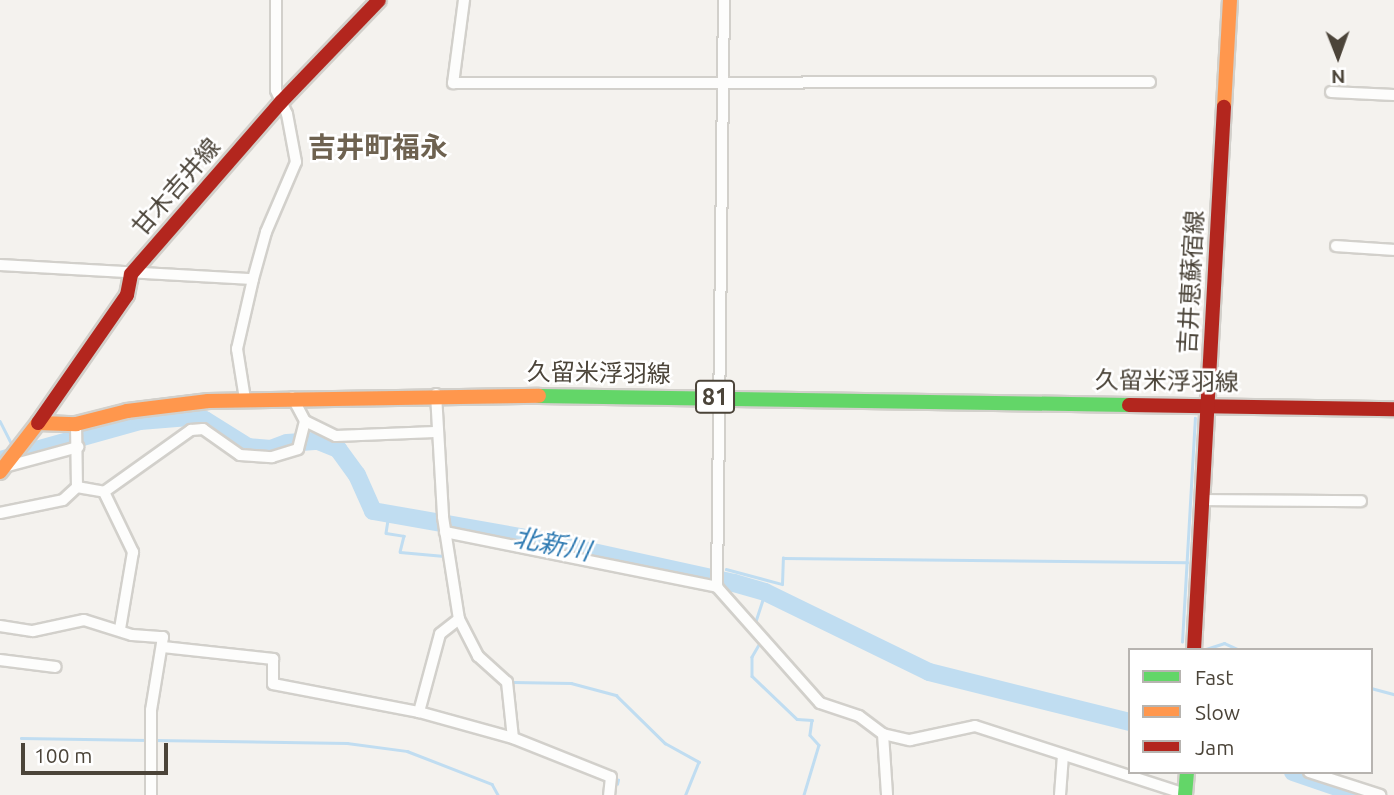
<!DOCTYPE html>
<html>
<head>
<meta charset="utf-8">
<style>
	body { margin:0 }
	#map { position:relative; width:1394px; height:795px; overflow:hidden; background:#f4f2ee; font-family:Ubuntu,"Noto Sans JP",sans-serif }
	div>[style] { position:absolute }
	.stream>* { height:2.5px; margin:-1.25px; padding:0 1.25px; transform-origin:1.25px; border-radius:1.25px; background:#c0ddf1 }
	.river>* { height:18px; margin:-9px; padding:0 9px; transform-origin:9px; border-radius:9px; background:#c0ddf1 }
	.roads { filter:drop-shadow(2px 0 #d2d0cb) drop-shadow(-2px 0 #d2d0cb) drop-shadow(0 2px #d2d0cb) drop-shadow(0 -2px #d2d0cb) }
	.street>* { height:10px; margin:-5px; padding:0 5px; transform-origin:5px; border-radius:5px; background:#fdfdfc }
	.fast>* { height:14px; margin:-7px; padding:0 7px; transform-origin:7px; border-radius:7px; background:#63d668 }
	.slow>* { height:14px; margin:-7px; padding:0 7px; transform-origin:7px; border-radius:7px; background:#ff974d }
	.jam>* { height:14px; margin:-7px; padding:0 7px; transform-origin:7px; border-radius:7px; background:#b3261e }
	span { translate:-50% -50%; white-space:nowrap; text-align:center; line-height:1.15; -webkit-text-stroke:5px #fff; paint-order:stroke }
	.shield-label span { padding:2px 5px; background:#fff; border:2px solid; border-radius:5px; -webkit-text-stroke-width:0 }
	.shield-label { font-size:23px; color:#4b4439; font-weight:700 }
	.street-label { font-size:24px; color:#4b4439 }
	.water-label { font-size:26px; color:#2e7ab2; font-style:italic }
	.quarter-label { font-size:28px; color:#6e6250; font-weight:700 }
	.legend { position:absolute; left:1128px; top:648px; width:245px; height:126px; box-sizing:border-box; background:#fff; border:2px solid #b7b4b0; margin:0; padding:9px 12px; list-style:none; font-size:21px; color:#4b4439 }
	.legend li { display:flex; align-items:center; gap:14px; height:35px }
	.legend b { width:35px; border:2px solid #b7b4b0 }
	.north { position:absolute; left:1303px; top:21px; width:70px; height:70px; -webkit-text-stroke:5px #fff; paint-order:stroke; rotate:179deg; font-size:19px; font-weight:700; line-height:28px; text-align:center; color:#4b4439 }
	.north::after { content:''; display:block; margin:auto; width:24px; height:32px; background:#4b4439; clip-path:polygon(50% 0,100% 100%,50% 72%,0 100%) }
	.scale { position:absolute; left:21px; top:743px; width:147px; height:32px; box-sizing:border-box; border:4px solid #4b4439; border-top:0; padding-left:9px; font-size:21px; line-height:24px; white-space:nowrap; color:#4b4439; -webkit-text-stroke:5px #fff; paint-order:stroke }
</style>
</head>
<body>
<div id="map">
	<div class="stream">
		<i style="left:0;top:421px;width:28px;rotate:63deg"></i>
		<i style="left:389px;top:514px;width:19px;rotate:99deg"></i>
		<i style="left:386px;top:533px;width:18px;rotate:9deg"></i>
		<i style="left:404px;top:536px;width:16px;rotate:104deg"></i>
		<i style="left:400px;top:552px;width:44px;rotate:5.2deg"></i>
		<i style="left:444px;top:556px;width:18px;rotate:81deg"></i>
		<i style="left:726px;top:569px;width:58px;rotate:15deg"></i>
		<i style="left:782px;top:584px;width:26px;rotate:-88deg"></i>
		<i style="left:783px;top:558px;width:404px;rotate:0.6deg"></i>
		<i style="left:724px;top:581px;width:1px;rotate:-90deg"></i>
		<i style="left:755px;top:623px;width:33px;rotate:-72deg"></i>
		<i style="left:1182px;top:642px;width:224px;rotate:-86.7deg"></i>
		<i style="left:760px;top:643px;width:16px;rotate:120deg"></i>
		<i style="left:752px;top:657px;width:19px;rotate:90deg"></i>
		<i style="left:752px;top:676px;width:62px;rotate:43.7deg"></i>
		<i style="left:797px;top:719px;width:15px;rotate:4deg"></i>
		<i style="left:812px;top:720px;width:15px;rotate:98deg"></i>
		<i style="left:810px;top:735px;width:13px;rotate:48deg"></i>
		<i style="left:819px;top:745px;width:52px;rotate:106.7deg"></i>
		<i style="left:1206px;top:649px;width:19px;rotate:-18deg"></i>
		<i style="left:1224px;top:643px;width:17px;rotate:24deg"></i>
		<i style="left:513px;top:682px;width:58px;rotate:1deg"></i>
		<i style="left:571px;top:683px;width:47px;rotate:14.9deg"></i>
		<i style="left:616px;top:695px;width:69px;rotate:44.4deg"></i>
		<i style="left:665px;top:743px;width:39px;rotate:29deg"></i>
		<i style="left:699px;top:762px;width:35px;rotate:112deg"></i>
		<i style="left:1371px;top:688px;width:24px;rotate:15deg"></i>
		<i style="left:21px;top:738px;width:126px;rotate:0.9deg"></i>
		<i style="left:154px;top:740px;width:193px;rotate:0.9deg"></i>
		<i style="left:347px;top:743px;width:61px;rotate:7.6deg"></i>
		<i style="left:407px;top:751px;width:91px;rotate:21.2deg"></i>
		<i style="left:492px;top:784px;width:13px;rotate:61deg"></i>
		<i style="left:617px;top:784px;width:4px;rotate:-76deg"></i>
	</div>
	<div class="river">
		<i style="left:0;top:460px;width:145px;rotate:-15.6deg"></i>
		<i style="left:140px;top:421px;width:49px;rotate:-4.7deg"></i>
		<i style="left:189px;top:417px;width:16px;rotate:11deg"></i>
		<i style="left:205px;top:420px;width:51px;rotate:32.1deg"></i>
		<i style="left:248px;top:447px;width:23px;rotate:5deg"></i>
		<i style="left:271px;top:449px;width:17px;rotate:-21deg"></i>
		<i style="left:287px;top:443px;width:31px;rotate:-4deg"></i>
		<i style="left:318px;top:441px;width:22px;rotate:22deg"></i>
		<i style="left:338px;top:449px;width:32px;rotate:54deg"></i>
		<i style="left:357px;top:475px;width:39px;rotate:66deg"></i>
		<i style="left:373px;top:511px;width:173px;rotate:10deg"></i>
		<i style="left:543px;top:541px;width:196px;rotate:12.4deg"></i>
		<i style="left:734px;top:583px;width:32px;rotate:16deg"></i>
		<i style="left:765px;top:592px;width:182px;rotate:26deg"></i>
		<i style="left:929px;top:672px;width:207px;rotate:14deg"></i>
		<i style="left:1293px;top:772px;width:71px;rotate:18.9deg"></i>
	</div>
	<div class="roads">
		<div class="street">
			<i style="left:464px;top:0;width:84px;rotate:97.5deg"></i>
			<i style="left:453px;top:83px;width:697px;rotate:-0.08deg"></i>
			<i style="left:1331px;top:92px;width:63px;rotate:2.7deg"></i>
			<i style="left:1336px;top:246px;width:58px;rotate:3.9deg"></i>
			<i style="left:0;top:265px;width:253px;rotate:3.2deg"></i>
			<i style="left:253px;top:279px;width:49px;rotate:-74.5deg"></i>
			<i style="left:266px;top:232px;width:76px;rotate:-66.8deg"></i>
			<i style="left:296px;top:162px;width:49px;rotate:-100.6deg"></i>
			<i style="left:287px;top:114px;width:26px;rotate:-115deg"></i>
			<i style="left:276px;top:90px;width:90px;rotate:-90deg"></i>
			<i style="left:436px;top:394px;width:123px;rotate:86.7deg"></i>
			<i style="left:443px;top:517px;width:103px;rotate:81.1deg"></i>
			<i style="left:459px;top:619px;width:42px;rotate:62.8deg"></i>
			<i style="left:478px;top:656px;width:39px;rotate:42deg"></i>
			<i style="left:507px;top:682px;width:56px;rotate:83.9deg"></i>
			<i style="left:513px;top:738px;width:105px;rotate:21.7deg"></i>
			<i style="left:611px;top:777px;width:18px;rotate:96deg"></i>
			<i style="left:245px;top:399px;width:51px;rotate:-99.1deg"></i>
			<i style="left:237px;top:349px;width:72px;rotate:-77.1deg"></i>
			<i style="left:305px;top:421px;width:34px;rotate:26deg"></i>
			<i style="left:336px;top:436px;width:99px;rotate:-2.3deg"></i>
			<i style="left:76px;top:424px;width:63px;rotate:89.1deg"></i>
			<i style="left:8px;top:466px;width:73px;rotate:-15.2deg"></i>
			<i style="left:104px;top:492px;width:107px;rotate:-35.5deg"></i>
			<i style="left:191px;top:430px;width:12px;rotate:-5deg"></i>
			<i style="left:203px;top:429px;width:45px;rotate:35.1deg"></i>
			<i style="left:240px;top:455px;width:32px;rotate:4deg"></i>
			<i style="left:272px;top:457px;width:27px;rotate:-17deg"></i>
			<i style="left:298px;top:449px;width:29px;rotate:-76deg"></i>
			<i style="left:305px;top:421px;width:27px;rotate:-118deg"></i>
			<i style="left:104px;top:492px;width:67px;rotate:64.2deg"></i>
			<i style="left:133px;top:552px;width:78px;rotate:99.6deg"></i>
			<i style="left:1202px;top:500px;width:159px;rotate:0.4deg"></i>
			<i style="left:0;top:513px;width:64px;rotate:-11.7deg"></i>
			<i style="left:63px;top:500px;width:19px;rotate:-43deg"></i>
			<i style="left:77px;top:487px;width:27px;rotate:10deg"></i>
			<i style="left:445px;top:532px;width:278px;rotate:11.4deg"></i>
			<i style="left:717px;top:587px;width:155px;rotate:48.4deg"></i>
			<i style="left:820px;top:703px;width:41px;rotate:18.4deg"></i>
			<i style="left:859px;top:716px;width:30px;rotate:37deg"></i>
			<i style="left:883px;top:734px;width:28px;rotate:13deg"></i>
			<i style="left:910px;top:740px;width:66px;rotate:-12.2deg"></i>
			<i style="left:975px;top:726px;width:221px;rotate:17.9deg"></i>
			<i style="left:717px;top:587px;width:587px;rotate:-89.32deg"></i>
			<i style="left:459px;top:619px;width:24px;rotate:142deg"></i>
			<i style="left:440px;top:634px;width:81px;rotate:105.1deg"></i>
			<i style="left:419px;top:712px;width:98px;rotate:15.5deg"></i>
			<i style="left:0;top:626px;width:33px;rotate:9deg"></i>
			<i style="left:33px;top:631px;width:52px;rotate:-12.2deg"></i>
			<i style="left:84px;top:620px;width:50px;rotate:17.4deg"></i>
			<i style="left:132px;top:635px;width:31px;rotate:4deg"></i>
			<i style="left:163px;top:637px;width:74px;rotate:99.3deg"></i>
			<i style="left:151px;top:710px;width:85px;rotate:90deg"></i>
			<i style="left:163px;top:647px;width:111px;rotate:6.2deg"></i>
			<i style="left:273px;top:659px;width:25px;rotate:90deg"></i>
			<i style="left:273px;top:684px;width:149px;rotate:10.9deg"></i>
			<i style="left:0;top:660px;width:56px;rotate:7.1deg"></i>
			<i style="left:883px;top:734px;width:61px;rotate:86.2deg"></i>
			<i style="left:1309px;top:772px;width:75px;rotate:17.9deg"></i>
			<i style="left:1060px;top:795px;width:40px;rotate:-85.7deg"></i>
		</div>
		<div class="fast">
			<i style="left:539px;top:396px;width:590px;rotate:0.87deg"></i>
			<i style="left:1185px;top:795px;width:23px;rotate:-85deg"></i>
		</div>
		<div class="slow">
			<i style="left:1224px;top:107px;width:107px;rotate:-86.8deg"></i>
			<i style="left:0;top:472px;width:62px;rotate:-52.2deg"></i>
			<i style="left:38px;top:423px;width:38px;rotate:2deg"></i>
			<i style="left:76px;top:424px;width:53px;rotate:-14.3deg"></i>
			<i style="left:127px;top:411px;width:82px;rotate:-7deg"></i>
			<i style="left:208px;top:401px;width:331px;rotate:-0.9deg"></i>
		</div>
		<div class="jam">
			<i style="left:1129px;top:405px;width:265px;rotate:0.9deg"></i>
			<i style="left:38px;top:423px;width:156px;rotate:-55.2deg"></i>
			<i style="left:127px;top:295px;width:21px;rotate:-79deg"></i>
			<i style="left:131px;top:274px;width:228px;rotate:-48.9deg"></i>
			<i style="left:281px;top:102px;width:141px;rotate:-46.1deg"></i>
			<i style="left:1194px;top:650px;width:544px;rotate:-86.84deg"></i>
		</div>
	</div>
	<div class="shield-label">
		<span style="left:715px;top:397px">81</span>
	</div>
	<div class="street-label">
		<span style="left:176px;top:187px;rotate:-49deg">甘木吉井線</span>
		<span style="left:1191px;top:282px;rotate:-87deg">吉井恵蘇宿線</span>
		<span style="left:599px;top:373px;rotate:1deg">久留米浮羽線</span>
		<span style="left:1167px;top:381px;rotate:1deg">久留米浮羽線</span>
	</div>
	<div class="water-label">
		<span style="left:552px;top:544px;rotate:11deg">北新川</span>
	</div>
	<div class="quarter-label">
		<span style="left:378px;top:147px">吉井町福永</span>
	</div>
	<ul class="legend">
	<li><b style="height:9px;background:#63d668"></b>Fast</li>
	<li><b style="height:9px;background:#ff974d"></b>Slow</li>
	<li><b style="height:9px;background:#b3261e"></b>Jam</li>
	</ul>
	<div class="north">N</div>
	<div class="scale">100 m</div>
</div>
</body>
</html>
